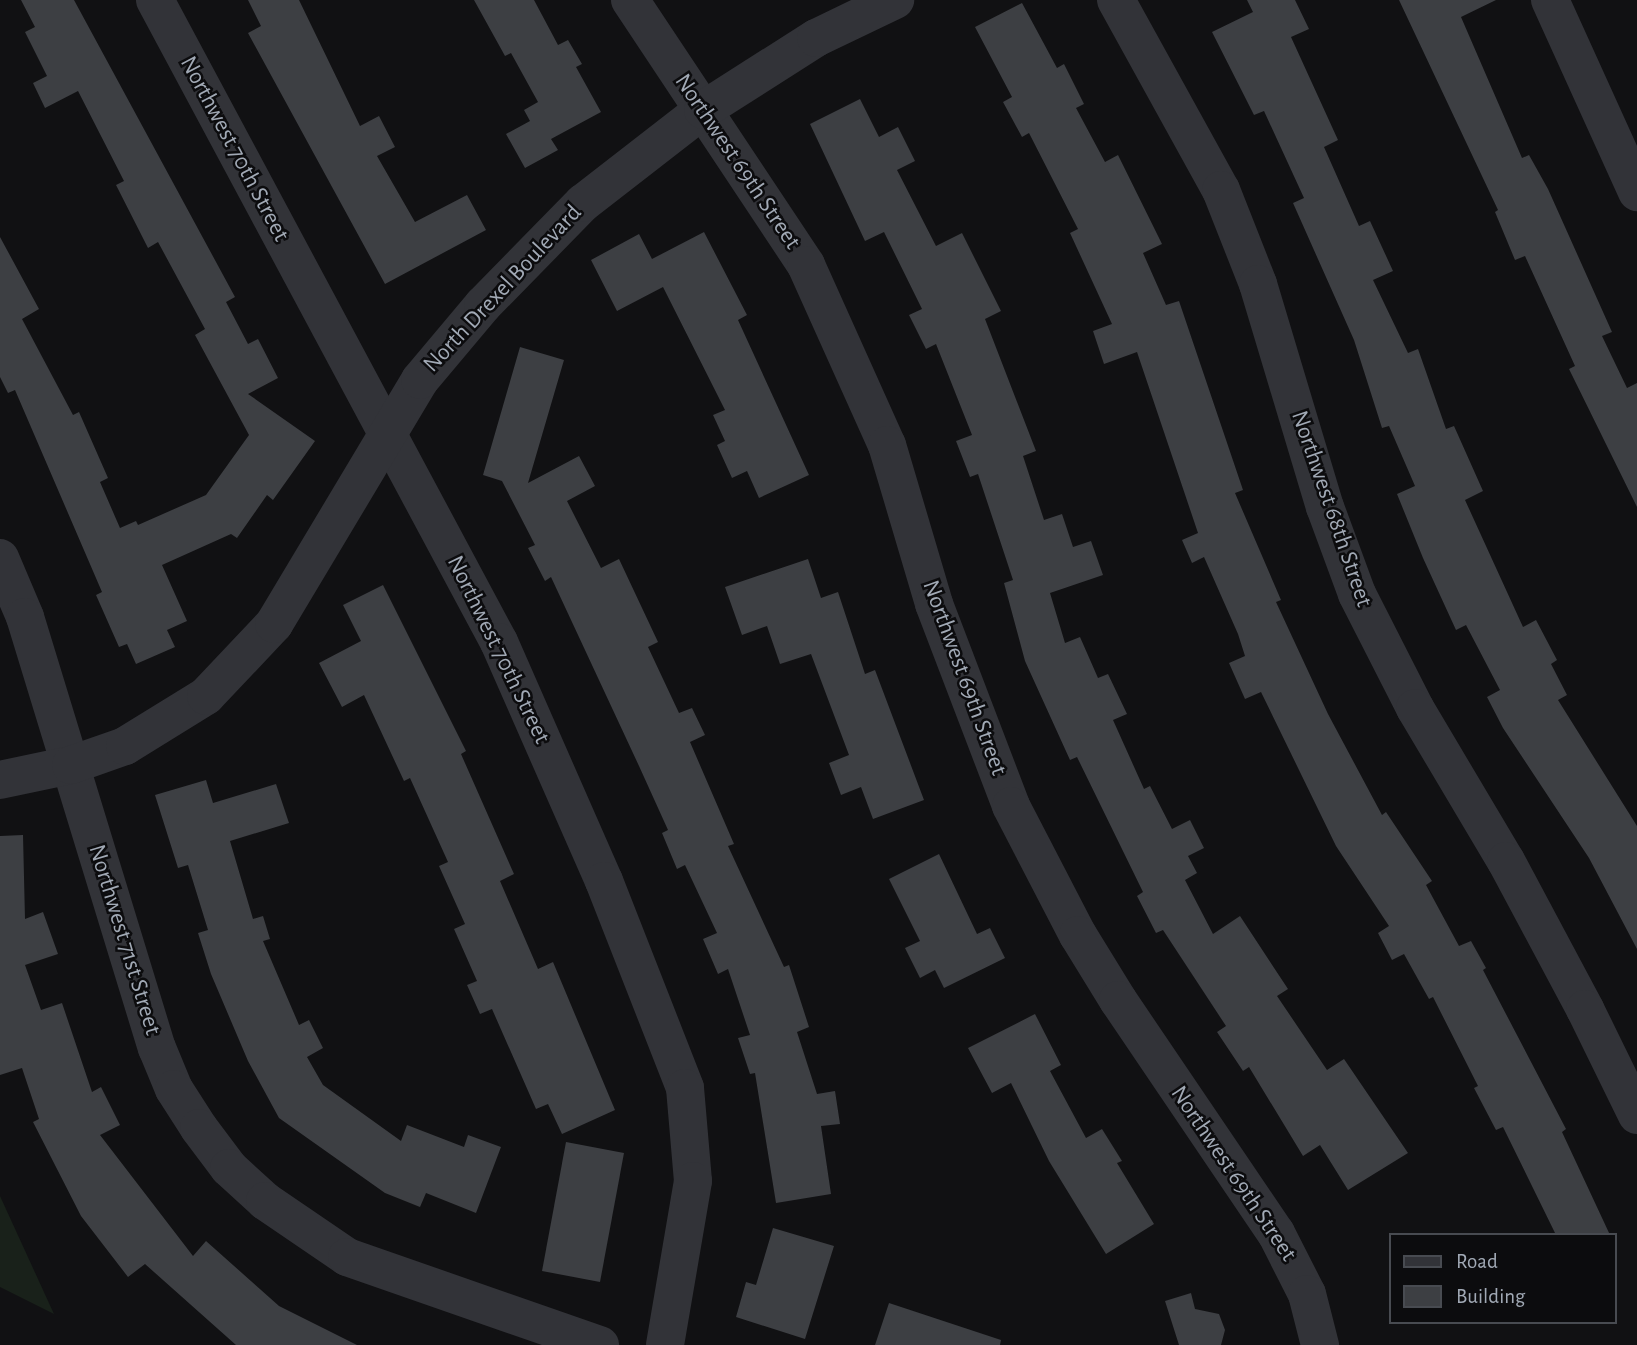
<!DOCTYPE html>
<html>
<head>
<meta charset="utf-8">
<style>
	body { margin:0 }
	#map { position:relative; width:1637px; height:1345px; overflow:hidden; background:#111113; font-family:"Alegreya Sans",sans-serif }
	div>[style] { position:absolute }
	.green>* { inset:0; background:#19211a }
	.building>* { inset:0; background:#3d3f43 }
	.street>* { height:38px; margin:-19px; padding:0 19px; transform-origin:19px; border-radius:19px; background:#323338 }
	span { translate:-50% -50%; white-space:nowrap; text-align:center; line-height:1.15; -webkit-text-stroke:5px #0c0c0e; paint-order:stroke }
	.street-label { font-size:24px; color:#a1a9b5 }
	.legend { position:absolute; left:1389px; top:1233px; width:228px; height:91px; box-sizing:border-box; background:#0c0c0e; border:2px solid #484b51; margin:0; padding:9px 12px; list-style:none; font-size:21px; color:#a1a9b5 }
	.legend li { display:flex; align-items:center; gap:14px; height:35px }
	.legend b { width:35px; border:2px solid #484b51 }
</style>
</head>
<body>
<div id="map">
	<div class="green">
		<i style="clip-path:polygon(0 1196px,54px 1314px,0 1287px)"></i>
	</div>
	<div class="building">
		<i style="clip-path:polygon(21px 0,74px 0,235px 297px,226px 302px,248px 344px,258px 339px,278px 378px,248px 394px,315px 441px,273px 500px,267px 495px,237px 538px,231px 534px,162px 565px,187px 621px,167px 630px,175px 647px,136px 664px,127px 644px,119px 647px,96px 595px,102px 592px,15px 390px,8px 393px,0 377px,0 237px,39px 309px,22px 319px,73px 415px,79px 412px,108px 478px,100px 482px,120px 528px,136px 521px,138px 525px,206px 495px,249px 435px,195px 335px,205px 329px,158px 242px,148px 248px,116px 185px,124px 181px,78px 91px,45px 108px,33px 83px,47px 76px,25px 32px,35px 27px)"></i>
		<i style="clip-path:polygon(248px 0,299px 0,360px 126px,379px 116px,395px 147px,377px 156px,415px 222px,467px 195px,486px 230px,385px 284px,248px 33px,261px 26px)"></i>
		<i style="clip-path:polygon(474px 0,534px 0,558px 45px,568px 40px,582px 64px,576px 67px,601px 112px,551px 139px,558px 150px,525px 168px,506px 134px,530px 121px,524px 110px,538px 102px,511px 53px,505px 56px)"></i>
		<i style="clip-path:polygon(1247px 0,1295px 0,1309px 29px,1291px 37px,1338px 140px,1324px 147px,1359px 226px,1370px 221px,1393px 271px,1373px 280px,1408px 353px,1418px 349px,1446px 429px,1454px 426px,1483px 491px,1465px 500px,1523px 627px,1536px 620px,1557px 660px,1551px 664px,1567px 695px,1558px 700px,1637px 826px,1637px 949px,1589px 858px,1503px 728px,1487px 697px,1500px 690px,1466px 625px,1456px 630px,1423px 558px,1397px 494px,1415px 486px,1389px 426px,1382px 428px,1354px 340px,1293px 203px,1304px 198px,1264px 111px,1254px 115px,1212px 32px,1253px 12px)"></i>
		<i style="clip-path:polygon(1399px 0,1496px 0,1461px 17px,1522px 158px,1529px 155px,1548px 189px,1612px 332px,1602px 336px,1627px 388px,1637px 383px,1637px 507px,1569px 369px,1575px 366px,1525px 256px,1515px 260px,1495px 212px,1498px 210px)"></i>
		<i style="clip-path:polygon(1022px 3px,1057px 68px,1064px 64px,1084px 104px,1076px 108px,1105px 162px,1118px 155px,1162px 244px,1143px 253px,1166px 305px,1179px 301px,1243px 490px,1235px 493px,1281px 600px,1276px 602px,1328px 714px,1382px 815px,1386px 812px,1432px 881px,1426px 885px,1459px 946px,1471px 941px,1486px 968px,1483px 970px,1566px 1129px,1562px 1132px,1610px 1235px,1556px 1235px,1503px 1127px,1496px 1130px,1474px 1088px,1478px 1086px,1433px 997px,1429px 999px,1404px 954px,1392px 960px,1378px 933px,1389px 926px,1336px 846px,1261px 692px,1245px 699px,1229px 663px,1245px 656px,1238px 634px,1204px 557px,1192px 563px,1182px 540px,1198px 533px,1137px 352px,1104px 364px,1093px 331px,1112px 324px,1070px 233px,1078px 229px,1029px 133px,1022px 137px,1003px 102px,1012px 97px,975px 27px)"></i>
		<i style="clip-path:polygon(860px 99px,879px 137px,898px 127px,915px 161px,897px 170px,936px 246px,962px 233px,1001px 311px,985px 319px,1036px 451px,1023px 456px,1044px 520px,1062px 514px,1073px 547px,1091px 541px,1103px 575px,1050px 593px,1065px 643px,1080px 637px,1098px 678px,1108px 674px,1127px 714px,1113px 720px,1144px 789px,1150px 786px,1172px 829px,1190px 820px,1204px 848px,1188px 856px,1197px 873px,1185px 880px,1213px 934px,1240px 916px,1288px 989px,1277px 996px,1327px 1070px,1344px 1059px,1408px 1153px,1348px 1190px,1320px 1145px,1303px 1156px,1249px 1067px,1243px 1071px,1217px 1032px,1226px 1026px,1163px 930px,1156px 933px,1137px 896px,1143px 892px,1077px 757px,1070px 760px,1025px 661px,1004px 583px,1013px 580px,978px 474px,970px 477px,956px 441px,972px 435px,936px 344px,926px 349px,909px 315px,922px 309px,884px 232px,865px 241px,810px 124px)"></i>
		<i style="clip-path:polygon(704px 232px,747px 315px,738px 320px,809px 475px,759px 498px,747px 471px,732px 478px,717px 445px,725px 441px,713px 415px,725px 410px,663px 287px,617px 311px,591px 260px,639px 234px,652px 259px)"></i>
		<i style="clip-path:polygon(520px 347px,564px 360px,528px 483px,579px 456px,595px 486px,567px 501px,601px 568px,619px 559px,658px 642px,648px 647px,679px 713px,692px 708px,705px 735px,690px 742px,734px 844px,728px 846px,784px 967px,789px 965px,809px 1027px,797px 1032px,817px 1094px,835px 1091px,840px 1124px,821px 1126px,831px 1194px,776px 1203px,755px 1073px,750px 1074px,738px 1038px,750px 1035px,728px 969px,718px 974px,703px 939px,717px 933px,685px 865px,677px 869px,662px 833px,668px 830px,639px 766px,551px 577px,545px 581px,528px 548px,535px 545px,502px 481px,483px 475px)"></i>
		<i style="clip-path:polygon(808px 559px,821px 598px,838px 592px,865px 674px,875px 670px,924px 800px,873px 819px,861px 787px,841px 795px,829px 763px,849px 755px,811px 654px,780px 664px,767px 626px,742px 635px,725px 587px)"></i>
		<i style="clip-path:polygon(383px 585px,466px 751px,461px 754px,514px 874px,500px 881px,538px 969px,553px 962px,615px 1110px,562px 1134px,548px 1104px,536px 1109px,492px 1009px,480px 1014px,467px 985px,477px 981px,454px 929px,465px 924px,439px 866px,448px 862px,410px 778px,404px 781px,364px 695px,342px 707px,319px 663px,361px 641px,343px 605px)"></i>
		<i style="clip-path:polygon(206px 780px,213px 803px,276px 784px,289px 823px,230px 841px,253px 919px,263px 916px,270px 939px,263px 941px,299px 1025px,309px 1020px,323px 1048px,307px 1057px,323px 1085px,401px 1141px,407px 1125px,464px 1147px,468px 1135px,501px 1147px,476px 1213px,426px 1193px,420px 1207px,385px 1193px,279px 1118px,248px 1061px,211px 974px,198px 933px,208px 930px,188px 865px,178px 868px,155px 795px)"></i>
		<i style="clip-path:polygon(23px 835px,25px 919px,43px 912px,58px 954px,25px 965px,41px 1010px,62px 1003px,92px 1092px,101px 1087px,120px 1125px,100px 1135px,193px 1256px,206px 1241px,279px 1306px,357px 1345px,236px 1345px,145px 1264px,128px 1277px,81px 1216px,33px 1122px,39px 1119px,22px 1068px,0 1075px,0 836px)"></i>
		<i style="clip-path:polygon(939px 854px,977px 934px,990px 928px,1005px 958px,944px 988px,935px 970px,920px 978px,905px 948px,920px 941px,889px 879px)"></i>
		<i style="clip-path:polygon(1035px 1014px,1061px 1065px,1050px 1071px,1086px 1138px,1102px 1129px,1122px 1161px,1117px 1163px,1154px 1224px,1106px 1254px,1049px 1161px,1011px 1083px,992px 1093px,968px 1048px)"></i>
		<i style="clip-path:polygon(566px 1142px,624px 1153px,600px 1282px,542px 1271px)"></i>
		<i style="clip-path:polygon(773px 1228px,834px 1246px,805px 1339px,736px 1317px,746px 1282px,756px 1285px)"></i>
		<i style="clip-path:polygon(1191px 1293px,1195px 1309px,1219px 1314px,1225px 1330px,1221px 1345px,1179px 1345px,1165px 1301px)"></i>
		<i style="clip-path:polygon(889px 1303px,1001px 1340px,1000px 1345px,875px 1345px)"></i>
	</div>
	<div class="street">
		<i style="left:155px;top:0;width:728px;rotate:61.82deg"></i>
		<i style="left:499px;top:642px;width:261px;rotate:66.3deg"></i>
		<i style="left:604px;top:881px;width:222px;rotate:68.6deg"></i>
		<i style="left:685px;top:1088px;width:93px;rotate:85.1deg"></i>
		<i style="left:693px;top:1181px;width:166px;rotate:99.7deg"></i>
		<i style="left:630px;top:0;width:318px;rotate:56.4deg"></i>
		<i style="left:806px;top:265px;width:197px;rotate:65.8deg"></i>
		<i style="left:887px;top:445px;width:166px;rotate:73.5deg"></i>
		<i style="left:934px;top:604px;width:216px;rotate:69.1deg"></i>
		<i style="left:1011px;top:806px;width:145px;rotate:62.6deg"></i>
		<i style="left:1078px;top:935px;width:76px;rotate:58.4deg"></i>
		<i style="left:1118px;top:1000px;width:282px;rotate:55.9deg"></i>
		<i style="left:1276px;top:1233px;width:68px;rotate:63.1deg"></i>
		<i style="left:1307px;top:1294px;width:53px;rotate:75.7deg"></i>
		<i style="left:1116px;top:0;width:217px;rotate:61.1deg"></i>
		<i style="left:1221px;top:190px;width:101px;rotate:68.5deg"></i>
		<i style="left:1258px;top:284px;width:233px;rotate:73.3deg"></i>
		<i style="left:1325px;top:507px;width:93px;rotate:69.8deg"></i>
		<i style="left:1357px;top:594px;width:128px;rotate:63deg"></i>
		<i style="left:1415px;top:708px;width:178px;rotate:59.3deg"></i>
		<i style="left:1506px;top:861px;width:168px;rotate:61.9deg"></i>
		<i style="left:1585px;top:1009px;width:118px;rotate:63.9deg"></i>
		<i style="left:1550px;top:0;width:211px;rotate:65.6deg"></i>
		<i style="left:0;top:558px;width:64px;rotate:67deg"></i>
		<i style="left:25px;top:617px;width:451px;rotate:73deg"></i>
		<i style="left:157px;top:1048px;width:44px;rotate:67.5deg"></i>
		<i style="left:174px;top:1089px;width:46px;rotate:57.3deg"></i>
		<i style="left:199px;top:1128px;width:50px;rotate:53.1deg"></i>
		<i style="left:229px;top:1168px;width:49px;rotate:42.5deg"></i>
		<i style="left:265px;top:1201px;width:99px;rotate:34.3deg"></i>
		<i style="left:347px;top:1257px;width:268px;rotate:19.2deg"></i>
		<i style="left:0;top:780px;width:73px;rotate:-11.9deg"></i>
		<i style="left:71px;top:765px;width:57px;rotate:-19.4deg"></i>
		<i style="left:125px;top:746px;width:95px;rotate:-31.7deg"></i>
		<i style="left:206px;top:696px;width:99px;rotate:-46.6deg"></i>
		<i style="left:274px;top:624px;width:284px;rotate:-59.1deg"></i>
		<i style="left:420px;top:380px;width:98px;rotate:-50deg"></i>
		<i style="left:483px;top:305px;width:143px;rotate:-45.6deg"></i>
		<i style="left:583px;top:203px;width:152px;rotate:-37.8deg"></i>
		<i style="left:703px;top:110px;width:134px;rotate:-32.5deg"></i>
		<i style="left:816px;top:38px;width:88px;rotate:-25.7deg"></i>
	</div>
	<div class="street-label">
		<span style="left:234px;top:149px;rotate:62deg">Northwest 70th Street</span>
		<span style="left:737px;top:162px;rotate:56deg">Northwest 69th Street</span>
		<span style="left:503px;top:289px;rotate:-47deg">North Drexel Boulevard</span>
		<span style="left:1331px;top:509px;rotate:71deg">Northwest 68th Street</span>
		<span style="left:498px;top:650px;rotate:64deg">Northwest 70th Street</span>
		<span style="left:964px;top:678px;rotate:70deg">Northwest 69th Street</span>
		<span style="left:124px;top:940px;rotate:73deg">Northwest 71st Street</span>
		<span style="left:1233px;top:1174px;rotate:56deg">Northwest 69th Street</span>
	</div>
	<ul class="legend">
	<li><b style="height:9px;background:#323338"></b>Road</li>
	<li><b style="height:19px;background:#3d3f43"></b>Building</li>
	</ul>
</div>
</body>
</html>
